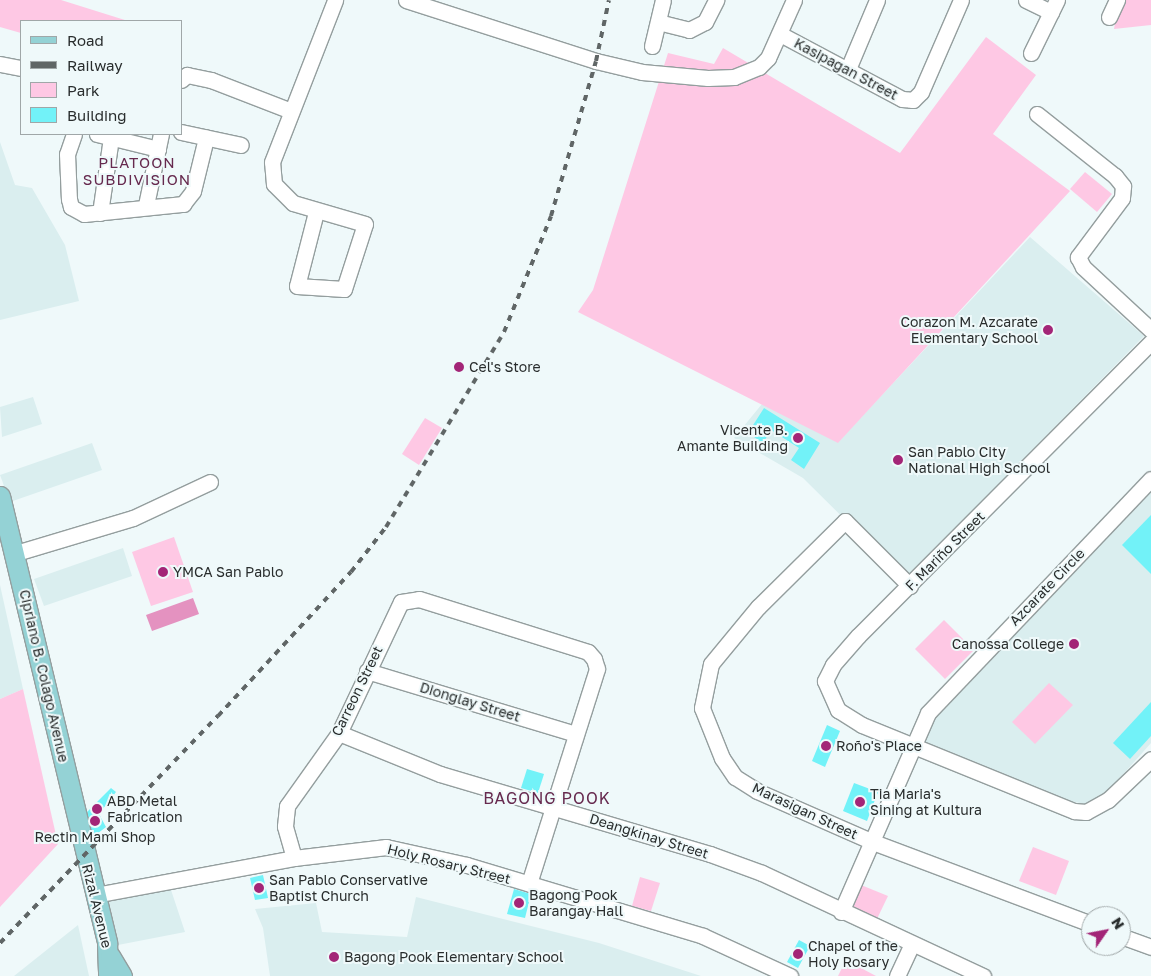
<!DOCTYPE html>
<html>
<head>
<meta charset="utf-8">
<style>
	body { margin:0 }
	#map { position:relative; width:1151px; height:976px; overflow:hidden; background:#eff9fa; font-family:"Golos Text",sans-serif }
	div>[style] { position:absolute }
	.built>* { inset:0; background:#daeeef }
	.green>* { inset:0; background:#fec8e4 }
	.water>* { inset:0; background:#e492c0 }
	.building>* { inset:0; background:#72f2f8 }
	.roads { filter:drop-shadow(1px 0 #949e9e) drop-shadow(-1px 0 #949e9e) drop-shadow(0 1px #949e9e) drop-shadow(0 -1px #949e9e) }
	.minor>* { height:15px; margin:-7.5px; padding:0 7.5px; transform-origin:7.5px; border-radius:7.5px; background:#fff }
	.major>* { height:19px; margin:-9.5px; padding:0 9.5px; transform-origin:9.5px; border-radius:9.5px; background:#94d2d5 }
	.rail>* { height:4px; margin-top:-2px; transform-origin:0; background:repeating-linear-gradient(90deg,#606666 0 6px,transparent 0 12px) }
	.dots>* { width:14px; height:14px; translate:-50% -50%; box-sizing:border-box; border:2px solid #eff9fa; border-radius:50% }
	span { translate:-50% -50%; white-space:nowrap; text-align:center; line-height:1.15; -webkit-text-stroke:4px #eff9fa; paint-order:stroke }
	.street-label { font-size:14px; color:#292d2d }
	.poi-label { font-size:14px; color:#292d2d }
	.right { translate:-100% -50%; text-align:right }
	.left { translate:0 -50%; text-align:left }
	.neighbourhood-label { font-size:15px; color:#66294e; letter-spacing:1px }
	.quarter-label { font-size:16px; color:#66294e; letter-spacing:1px }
	.legend { position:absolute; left:20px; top:20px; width:162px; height:115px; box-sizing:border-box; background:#eff9fa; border:1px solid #a0a7a8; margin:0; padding:6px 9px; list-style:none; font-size:15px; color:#292d2d }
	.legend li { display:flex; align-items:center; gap:10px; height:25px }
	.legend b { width:25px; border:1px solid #a0a7a8 }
	.north { position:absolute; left:1081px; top:906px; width:50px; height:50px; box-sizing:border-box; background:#eff9fa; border:1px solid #a0a7a8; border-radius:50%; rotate:57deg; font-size:14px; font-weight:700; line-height:20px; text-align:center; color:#292d2d }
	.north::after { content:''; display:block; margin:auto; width:18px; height:22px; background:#a32577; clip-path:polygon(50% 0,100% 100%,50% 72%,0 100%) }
</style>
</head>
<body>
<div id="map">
	<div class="built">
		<i style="clip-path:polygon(0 142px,15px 185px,32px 188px,65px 245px,79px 301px,0 320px)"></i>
		<i style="clip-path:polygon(1030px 237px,1144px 336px,905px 579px,803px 478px,734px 438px,762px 404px,838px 442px)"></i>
		<i style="clip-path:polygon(33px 397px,42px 424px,2px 437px,0 407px)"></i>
		<i style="clip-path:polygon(92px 443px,102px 470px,10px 502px,0 475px)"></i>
		<i style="clip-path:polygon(1151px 488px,1151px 743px,1111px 788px,1090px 805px,1064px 800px,915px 743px,927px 713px)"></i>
		<i style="clip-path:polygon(123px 548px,132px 576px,44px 606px,34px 579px)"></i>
		<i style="clip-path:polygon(0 585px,23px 689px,0 699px)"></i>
		<i style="clip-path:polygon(171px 890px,185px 932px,118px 945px,108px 900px)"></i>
		<i style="clip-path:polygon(416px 897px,599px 943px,701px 976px,270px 976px,263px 928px,255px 909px,316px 903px,322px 932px,407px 937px)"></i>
		<i style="clip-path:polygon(78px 925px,89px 976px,14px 976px)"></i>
	</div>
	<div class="green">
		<i style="clip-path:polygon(0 0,61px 0,128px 21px,21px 21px,21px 33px,0 27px)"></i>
		<i style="clip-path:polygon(1119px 0,1151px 0,1151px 25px,1114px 29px)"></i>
		<i style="clip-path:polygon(986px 37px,1036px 75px,993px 134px,1070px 191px,838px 443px,578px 312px,593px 290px,668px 53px,714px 64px,723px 48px,900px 153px)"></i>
		<i style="clip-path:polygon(1085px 172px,1112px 194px,1097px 212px,1070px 189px)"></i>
		<i style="clip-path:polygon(425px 418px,442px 428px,419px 465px,402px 454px)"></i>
		<i style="clip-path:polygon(174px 537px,193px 592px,151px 606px,132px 552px)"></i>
		<i style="clip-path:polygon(944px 620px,974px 650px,945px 679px,915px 649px)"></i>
		<i style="clip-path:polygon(1049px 683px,1073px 705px,1035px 744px,1012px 722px)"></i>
		<i style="clip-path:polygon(23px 689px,58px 844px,0 907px,0 699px)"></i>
		<i style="clip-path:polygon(1033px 847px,1069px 861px,1056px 895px,1019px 881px)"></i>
		<i style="clip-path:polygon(640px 877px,660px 883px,651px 911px,632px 906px)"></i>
		<i style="clip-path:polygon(861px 885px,888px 896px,875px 923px,849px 911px)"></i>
		<i style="clip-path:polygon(846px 960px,876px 976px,838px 976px)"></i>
	</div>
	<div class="water">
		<i style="clip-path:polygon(193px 598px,199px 614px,152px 631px,146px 615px)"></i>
	</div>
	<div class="building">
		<i style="clip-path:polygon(764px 408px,820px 443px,804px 469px,791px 460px,799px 448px,771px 430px,763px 443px,748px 433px)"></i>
		<i style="clip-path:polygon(1151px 515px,1151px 574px,1122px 545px)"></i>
		<i style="clip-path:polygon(1151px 702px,1151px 736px,1130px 759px,1113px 743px)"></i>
		<i style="clip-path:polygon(827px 725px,840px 731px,825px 767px,812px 761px)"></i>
		<i style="clip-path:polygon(527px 769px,544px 774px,538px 793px,521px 788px)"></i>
		<i style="clip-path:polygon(854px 783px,878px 792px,867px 821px,843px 811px)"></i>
		<i style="clip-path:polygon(111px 788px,116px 792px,99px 814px,106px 827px,93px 837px,87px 812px)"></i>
		<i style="clip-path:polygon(263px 875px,268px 898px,255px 900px,250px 878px)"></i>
		<i style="clip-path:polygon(514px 889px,531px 894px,525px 918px,507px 914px)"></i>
		<i style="clip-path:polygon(799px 940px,810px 946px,798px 968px,787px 962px)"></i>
	</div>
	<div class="roads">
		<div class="minor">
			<i style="left:406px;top:0;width:200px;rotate:17.8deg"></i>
			<i style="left:596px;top:61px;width:47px;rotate:13.4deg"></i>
			<i style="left:642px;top:72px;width:66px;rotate:5.2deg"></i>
			<i style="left:708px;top:78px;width:26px;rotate:-2deg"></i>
			<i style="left:734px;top:77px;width:27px;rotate:-22deg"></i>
			<i style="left:759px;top:67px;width:13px;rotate:-45deg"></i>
			<i style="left:768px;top:58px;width:64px;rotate:-65.9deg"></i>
			<i style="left:1026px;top:0;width:28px;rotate:26deg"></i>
			<i style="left:1109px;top:17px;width:19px;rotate:-65deg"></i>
			<i style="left:658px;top:22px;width:32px;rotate:14deg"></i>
			<i style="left:689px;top:30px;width:18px;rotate:-27deg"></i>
			<i style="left:705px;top:22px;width:25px;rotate:-63deg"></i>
			<i style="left:780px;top:34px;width:138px;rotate:28deg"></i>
			<i style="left:902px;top:99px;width:11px;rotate:5deg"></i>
			<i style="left:913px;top:100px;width:11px;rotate:-45deg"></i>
			<i style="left:921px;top:92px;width:100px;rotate:-66.5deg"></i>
			<i style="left:652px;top:46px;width:47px;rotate:-76.6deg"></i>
			<i style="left:1031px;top:53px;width:59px;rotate:-63.9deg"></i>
			<i style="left:0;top:64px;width:21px;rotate:11deg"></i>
			<i style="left:848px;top:69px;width:75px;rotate:-67.2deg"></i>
			<i style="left:181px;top:80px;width:8px;rotate:-40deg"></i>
			<i style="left:187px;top:75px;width:25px;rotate:12deg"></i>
			<i style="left:211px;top:80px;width:86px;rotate:21.2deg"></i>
			<i style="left:1037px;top:114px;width:100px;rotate:38.5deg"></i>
			<i style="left:1115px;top:176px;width:13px;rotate:51deg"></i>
			<i style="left:1123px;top:186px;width:12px;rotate:95deg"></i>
			<i style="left:1122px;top:198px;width:74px;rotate:126.7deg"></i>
			<i style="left:1078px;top:257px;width:11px;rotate:63deg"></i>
			<i style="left:1083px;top:267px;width:93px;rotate:42.8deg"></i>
			<i style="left:181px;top:132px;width:61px;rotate:12.2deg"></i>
			<i style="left:74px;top:134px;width:21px;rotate:109deg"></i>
			<i style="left:67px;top:154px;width:45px;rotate:87.5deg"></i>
			<i style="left:69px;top:199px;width:8px;rotate:76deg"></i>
			<i style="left:71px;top:207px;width:15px;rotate:28deg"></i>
			<i style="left:84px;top:214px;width:100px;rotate:-5.8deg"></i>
			<i style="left:183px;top:204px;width:16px;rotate:-52deg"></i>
			<i style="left:193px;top:191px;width:55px;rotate:-76.2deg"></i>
			<i style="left:97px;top:134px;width:63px;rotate:13.8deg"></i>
			<i style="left:146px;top:205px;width:73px;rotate:-78.1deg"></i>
			<i style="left:316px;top:212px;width:76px;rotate:104.4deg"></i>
			<i style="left:297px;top:286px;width:47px;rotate:3.7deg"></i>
			<i style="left:344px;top:289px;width:68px;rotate:-72.1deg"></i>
			<i style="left:365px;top:224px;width:75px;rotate:-163.7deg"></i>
			<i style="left:293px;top:203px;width:27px;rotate:-135deg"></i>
			<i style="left:274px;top:184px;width:22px;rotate:-95deg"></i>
			<i style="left:272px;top:162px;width:174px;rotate:-68.7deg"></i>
			<i style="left:100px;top:213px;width:76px;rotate:-81.7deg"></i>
			<i style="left:1151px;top:342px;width:415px;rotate:134.9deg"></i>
			<i style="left:858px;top:636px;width:38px;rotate:131deg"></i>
			<i style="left:833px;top:665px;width:18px;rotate:117deg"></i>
			<i style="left:825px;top:681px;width:32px;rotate:66deg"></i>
			<i style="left:838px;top:710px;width:28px;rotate:32deg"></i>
			<i style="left:862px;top:725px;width:229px;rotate:22.1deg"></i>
			<i style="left:1074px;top:811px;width:12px;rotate:5deg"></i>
			<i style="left:1086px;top:812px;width:25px;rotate:-29deg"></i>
			<i style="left:1108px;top:800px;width:59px;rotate:-43.6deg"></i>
			<i style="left:16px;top:553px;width:122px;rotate:-16.7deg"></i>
			<i style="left:133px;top:518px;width:85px;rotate:-25.1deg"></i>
			<i style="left:910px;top:586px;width:92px;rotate:-135deg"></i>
			<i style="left:845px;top:521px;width:122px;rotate:135.3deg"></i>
			<i style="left:758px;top:607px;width:74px;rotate:129.5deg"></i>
			<i style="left:711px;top:664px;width:45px;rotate:101.6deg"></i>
			<i style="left:702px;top:708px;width:54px;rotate:68.2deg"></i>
			<i style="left:722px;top:758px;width:23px;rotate:56deg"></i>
			<i style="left:735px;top:777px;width:26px;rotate:32deg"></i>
			<i style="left:757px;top:791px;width:127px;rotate:23.7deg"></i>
			<i style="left:873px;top:842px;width:233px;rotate:20.6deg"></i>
			<i style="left:367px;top:671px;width:215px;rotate:16.8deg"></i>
			<i style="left:339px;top:733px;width:109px;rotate:22.1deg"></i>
			<i style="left:440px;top:774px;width:282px;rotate:16.5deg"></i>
			<i style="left:710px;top:854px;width:55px;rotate:20.1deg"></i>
			<i style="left:762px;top:873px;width:244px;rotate:25deg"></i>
			<i style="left:294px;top:858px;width:33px;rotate:-106deg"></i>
			<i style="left:285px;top:826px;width:20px;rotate:-84deg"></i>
			<i style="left:287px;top:806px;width:90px;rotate:-54.5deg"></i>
			<i style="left:339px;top:733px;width:145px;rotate:-64.7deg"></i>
			<i style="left:401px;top:602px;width:18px;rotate:-9deg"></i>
			<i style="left:419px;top:599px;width:177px;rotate:17.4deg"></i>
			<i style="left:588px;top:652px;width:9px;rotate:49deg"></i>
			<i style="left:594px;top:659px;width:10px;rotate:73deg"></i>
			<i style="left:597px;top:669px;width:225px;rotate:107.6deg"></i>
			<i style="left:95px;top:895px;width:202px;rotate:-10.5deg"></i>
			<i style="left:294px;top:858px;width:93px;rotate:-6.8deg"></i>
			<i style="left:386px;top:847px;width:83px;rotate:12.5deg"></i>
			<i style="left:467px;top:865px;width:246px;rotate:16.7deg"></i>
			<i style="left:703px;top:936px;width:96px;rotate:24.7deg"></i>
			<i style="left:841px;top:912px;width:217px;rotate:-66.4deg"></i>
			<i style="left:928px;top:713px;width:323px;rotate:-46.4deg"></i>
			<i style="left:1121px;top:936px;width:32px;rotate:20deg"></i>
			<i style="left:897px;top:976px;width:35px;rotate:-65deg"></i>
		</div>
		<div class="major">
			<i style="left:0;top:496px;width:460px;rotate:76.5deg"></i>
			<i style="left:107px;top:943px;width:33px;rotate:88deg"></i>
			<i style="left:110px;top:956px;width:23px;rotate:59deg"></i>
		</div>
	</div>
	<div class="rail">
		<i style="left:0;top:943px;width:315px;rotate:-46.2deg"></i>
		<i style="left:218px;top:716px;width:196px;rotate:-47.3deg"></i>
		<i style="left:351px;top:572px;width:57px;rotate:-52.1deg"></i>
		<i style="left:386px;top:527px;width:228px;rotate:-58.8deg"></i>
		<i style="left:504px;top:332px;width:125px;rotate:-67.9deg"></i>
		<i style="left:551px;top:216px;width:161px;rotate:-73.8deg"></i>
		<i style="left:596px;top:61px;width:62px;rotate:-78deg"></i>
	</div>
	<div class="dots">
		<i style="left:1048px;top:330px;background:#a32577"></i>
		<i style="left:459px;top:367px;background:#a32577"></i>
		<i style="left:798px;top:438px;background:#a32577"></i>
		<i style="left:898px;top:460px;background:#a32577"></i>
		<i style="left:163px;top:572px;background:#a32577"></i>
		<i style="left:1074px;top:644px;background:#a32577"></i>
		<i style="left:826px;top:746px;background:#a32577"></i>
		<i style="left:860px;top:802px;background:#a32577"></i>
		<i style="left:97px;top:809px;background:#a32577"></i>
		<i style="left:95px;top:821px;background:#a32577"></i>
		<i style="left:259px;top:888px;background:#a32577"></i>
		<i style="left:519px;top:903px;background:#a32577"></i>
		<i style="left:798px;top:954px;background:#a32577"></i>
		<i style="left:334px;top:957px;background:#a32577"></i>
	</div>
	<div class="street-label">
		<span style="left:846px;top:69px;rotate:28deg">Kasipagan Street</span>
		<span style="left:945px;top:551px;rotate:-45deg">F. Mariño Street</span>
		<span style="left:1047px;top:587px;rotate:-46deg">Azcarate Circle</span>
		<span style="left:44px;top:676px;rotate:77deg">Cipriano B. Colago Avenue</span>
		<span style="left:357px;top:691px;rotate:-64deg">Carreon Street</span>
		<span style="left:470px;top:702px;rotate:17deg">Dionglay Street</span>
		<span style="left:805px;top:811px;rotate:25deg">Marasigan Street</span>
		<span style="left:649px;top:836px;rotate:17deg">Deangkinay Street</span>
		<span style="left:449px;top:864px;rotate:14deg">Holy Rosary Street</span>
		<span style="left:97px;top:906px;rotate:76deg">Rizal Avenue</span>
	</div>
	<div class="poi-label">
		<span class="right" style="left:1038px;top:330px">Corazon M. Azcarate<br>Elementary School</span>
		<span class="left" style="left:469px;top:367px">Cel's Store</span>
		<span class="right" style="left:788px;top:438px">Vicente B.<br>Amante Building</span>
		<span class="left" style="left:908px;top:460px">San Pablo City<br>National High School</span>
		<span class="left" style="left:173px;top:572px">YMCA San Pablo</span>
		<span class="right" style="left:1064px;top:644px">Canossa College</span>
		<span class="left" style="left:836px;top:746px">Roño's Place</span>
		<span class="left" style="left:870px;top:802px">Tia Maria's<br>Sining at Kultura</span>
		<span class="left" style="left:107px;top:809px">ABD Metal<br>Fabrication</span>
		<span style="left:95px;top:837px">Rectin Mami Shop</span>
		<span class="left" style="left:269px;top:888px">San Pablo Conservative<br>Baptist Church</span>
		<span class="left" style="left:529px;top:903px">Bagong Pook<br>Barangay Hall</span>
		<span class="left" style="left:808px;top:954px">Chapel of the<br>Holy Rosary</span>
		<span class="left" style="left:344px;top:957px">Bagong Pook Elementary School</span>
	</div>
	<div class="neighbourhood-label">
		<span style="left:137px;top:171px">PLATOON<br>SUBDIVISION</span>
	</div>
	<div class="quarter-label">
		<span style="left:547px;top:798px">BAGONG POOK</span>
	</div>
	<ul class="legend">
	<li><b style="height:6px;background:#94d2d5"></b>Road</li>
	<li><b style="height:6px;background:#606666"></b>Railway</li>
	<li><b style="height:14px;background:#fec8e4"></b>Park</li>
	<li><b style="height:14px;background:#72f2f8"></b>Building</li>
	</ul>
	<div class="north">N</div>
</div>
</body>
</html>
